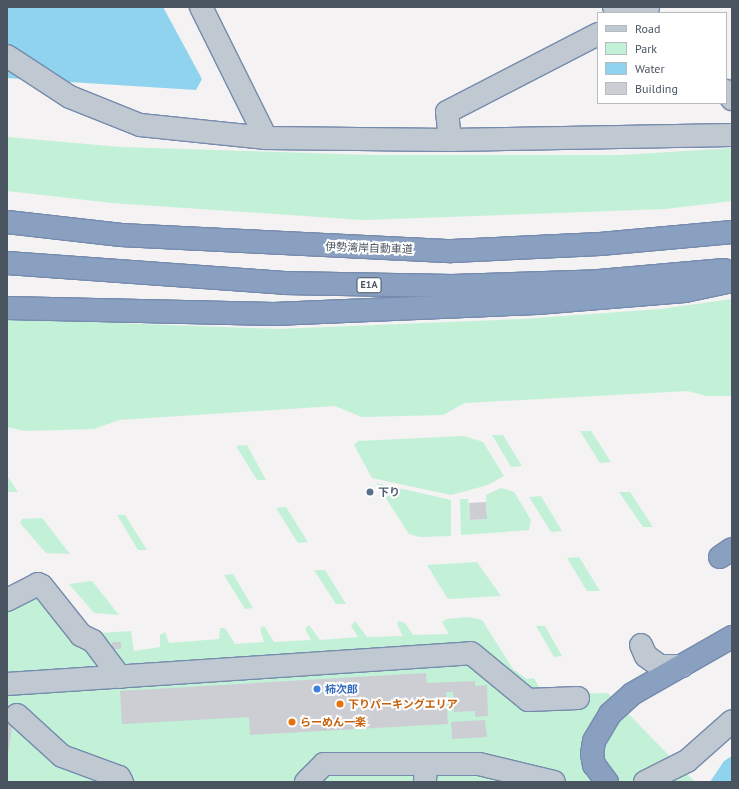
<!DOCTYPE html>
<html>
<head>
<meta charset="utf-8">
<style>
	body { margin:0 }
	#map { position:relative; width:739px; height:789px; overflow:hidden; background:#f4f2f2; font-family:"PT Sans","Noto Sans JP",sans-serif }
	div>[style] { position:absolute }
	.green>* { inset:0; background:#c2f1d8 }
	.water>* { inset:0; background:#8fd3ee }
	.building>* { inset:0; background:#ccced4 }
	.roads { filter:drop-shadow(1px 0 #758bad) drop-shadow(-1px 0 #758bad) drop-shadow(0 1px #758bad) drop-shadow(0 -1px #758bad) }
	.minor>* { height:22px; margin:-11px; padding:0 11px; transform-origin:11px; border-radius:11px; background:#c0c8d1 }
	.highway>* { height:22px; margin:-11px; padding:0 11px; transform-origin:11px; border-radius:11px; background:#8aa0c1 }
	.dots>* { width:11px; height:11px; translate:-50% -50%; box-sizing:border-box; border:2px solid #fff; border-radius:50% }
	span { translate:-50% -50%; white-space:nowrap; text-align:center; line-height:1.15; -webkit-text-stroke:4px #fff; paint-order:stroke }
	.shield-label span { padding:1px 3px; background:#fff; border:1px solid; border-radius:3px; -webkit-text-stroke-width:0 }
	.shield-label { font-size:10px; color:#495460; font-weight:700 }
	.street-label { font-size:11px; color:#495460 }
	.service-label { font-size:11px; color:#4e5e75; font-weight:700 }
	.left { translate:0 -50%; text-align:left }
	.shop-label { font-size:11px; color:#366cbe; font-weight:700 }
	.food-label { font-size:11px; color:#c56008; font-weight:700 }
	.frame { position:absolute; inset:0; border:8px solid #495460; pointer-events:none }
	.legend { position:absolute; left:597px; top:12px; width:130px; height:92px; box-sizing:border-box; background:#fff; border:1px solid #b6bbbf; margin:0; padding:5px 7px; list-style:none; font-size:12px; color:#495460 }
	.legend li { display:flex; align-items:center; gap:8px; height:20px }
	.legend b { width:20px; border:1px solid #b6bbbf }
</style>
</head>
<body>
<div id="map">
	<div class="green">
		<i style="clip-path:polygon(7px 137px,120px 147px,371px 155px,622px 155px,732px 148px,732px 201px,665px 209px,363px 220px,112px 203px,7px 191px)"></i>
		<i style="clip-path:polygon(732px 299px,732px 396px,706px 396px,688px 391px,465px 403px,443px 415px,362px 417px,335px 406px,119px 420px,94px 429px,24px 431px,7px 427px,7px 319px,278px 329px,523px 319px,660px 309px)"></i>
		<i style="clip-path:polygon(580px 431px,591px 431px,611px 462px,600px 463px)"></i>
		<i style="clip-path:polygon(492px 435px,503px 435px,522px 466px,511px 467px)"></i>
		<i style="clip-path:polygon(464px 436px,483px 442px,504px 476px,488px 485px,451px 495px,372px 478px,354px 445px,358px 441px)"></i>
		<i style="clip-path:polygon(247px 445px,266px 480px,257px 480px,236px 446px)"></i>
		<i style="clip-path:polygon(7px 476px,18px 492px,7px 492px)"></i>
		<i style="clip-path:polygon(376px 483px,451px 500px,451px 536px,420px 537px,409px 534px)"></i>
		<i style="clip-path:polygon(501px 488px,514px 492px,531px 520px,529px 530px,461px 535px,460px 499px,468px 499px,470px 520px,487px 519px,486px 495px)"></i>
		<i style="clip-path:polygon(619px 492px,630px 492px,653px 527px,643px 527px)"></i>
		<i style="clip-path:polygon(541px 496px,562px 531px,551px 532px,529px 497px)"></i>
		<i style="clip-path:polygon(286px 507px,308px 542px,298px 543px,276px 508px)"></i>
		<i style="clip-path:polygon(117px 515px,125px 515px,147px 550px,138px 550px)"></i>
		<i style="clip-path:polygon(42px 518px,70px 554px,46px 553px,20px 523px,22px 519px)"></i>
		<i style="clip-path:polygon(579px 557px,600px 591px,587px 591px,567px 558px)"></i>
		<i style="clip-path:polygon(477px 562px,501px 596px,448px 599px,427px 565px)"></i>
		<i style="clip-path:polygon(314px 570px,325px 570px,346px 604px,336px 604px)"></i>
		<i style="clip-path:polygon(37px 573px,45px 574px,83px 624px,99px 633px,131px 631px,134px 651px,160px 647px,160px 635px,165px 632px,169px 643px,219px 639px,220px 628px,225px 628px,235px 644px,264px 642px,260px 628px,264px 626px,274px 642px,311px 640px,305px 629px,309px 625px,320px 640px,358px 637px,351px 626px,355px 621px,367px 637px,403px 636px,397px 624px,399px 621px,405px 623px,413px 635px,449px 634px,442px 622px,446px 619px,468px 617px,482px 620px,513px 669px,527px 679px,534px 678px,543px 694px,608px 693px,695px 782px,7px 782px,7px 588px)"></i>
		<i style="clip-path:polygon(233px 574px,253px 608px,245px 609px,224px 575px)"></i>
		<i style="clip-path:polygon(92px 581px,119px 615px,94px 613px,69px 584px)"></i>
		<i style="clip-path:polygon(536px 626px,545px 626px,562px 656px,554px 657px)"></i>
	</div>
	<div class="water">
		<i style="clip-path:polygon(7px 7px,163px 7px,202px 79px,196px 90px,7px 78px)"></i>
		<i style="clip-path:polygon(732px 756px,732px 782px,710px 782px,724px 761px)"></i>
	</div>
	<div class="building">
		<i style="clip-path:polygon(486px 502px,487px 519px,470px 520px,469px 503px)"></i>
		<i style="clip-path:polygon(112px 642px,121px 642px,121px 649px,112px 649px)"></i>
		<i style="clip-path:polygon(426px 673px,427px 683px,475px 681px,475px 686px,487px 685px,488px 716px,475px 717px,475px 711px,454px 712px,453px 692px,446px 692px,448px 724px,250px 735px,249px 717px,122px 724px,120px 691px)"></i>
		<i style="clip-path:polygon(485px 720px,487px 737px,452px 739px,451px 722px)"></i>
		<i style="clip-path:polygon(7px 722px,13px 723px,8px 753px,7px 753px)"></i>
	</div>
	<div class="roads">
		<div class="minor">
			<i style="left:201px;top:7px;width:146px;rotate:63.6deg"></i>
			<i style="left:614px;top:7px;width:7px;rotate:63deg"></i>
			<i style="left:637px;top:13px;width:13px;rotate:-29deg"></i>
			<i style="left:7px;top:56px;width:75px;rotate:33.1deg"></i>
			<i style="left:70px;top:97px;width:75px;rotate:21.8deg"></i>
			<i style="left:140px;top:125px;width:127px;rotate:5.9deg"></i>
			<i style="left:266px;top:138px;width:184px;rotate:0.6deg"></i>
			<i style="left:450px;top:140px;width:282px;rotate:-1deg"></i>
			<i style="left:726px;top:91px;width:10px;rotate:53deg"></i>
			<i style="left:450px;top:140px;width:28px;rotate:-96deg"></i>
			<i style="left:447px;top:112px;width:170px;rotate:-27.3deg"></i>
			<i style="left:7px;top:600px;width:35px;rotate:-27deg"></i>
			<i style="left:38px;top:584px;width:4px;rotate:27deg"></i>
			<i style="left:42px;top:586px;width:63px;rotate:51.5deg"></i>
			<i style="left:81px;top:635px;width:13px;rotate:27deg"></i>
			<i style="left:93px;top:641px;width:45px;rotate:53.1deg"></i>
			<i style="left:641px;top:645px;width:12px;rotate:66deg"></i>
			<i style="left:646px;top:656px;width:17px;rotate:36deg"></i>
			<i style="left:660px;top:666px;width:22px"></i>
			<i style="left:7px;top:684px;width:465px;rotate:-3.8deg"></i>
			<i style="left:471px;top:653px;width:74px;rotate:39.5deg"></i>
			<i style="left:528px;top:700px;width:50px;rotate:-2.3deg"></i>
			<i style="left:17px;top:715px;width:61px;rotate:42.3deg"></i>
			<i style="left:62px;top:756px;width:61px;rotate:20.2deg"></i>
			<i style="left:119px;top:777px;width:6px;rotate:59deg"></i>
			<i style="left:306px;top:782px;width:25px;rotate:-45deg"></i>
			<i style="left:324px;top:764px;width:155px"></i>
			<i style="left:479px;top:764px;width:77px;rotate:13.5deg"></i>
			<i style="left:425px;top:782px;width:18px;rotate:-87deg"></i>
			<i style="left:645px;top:782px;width:47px;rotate:-26.6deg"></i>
			<i style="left:687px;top:761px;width:60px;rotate:-41.6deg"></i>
		</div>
		<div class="highway">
			<i style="left:7px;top:222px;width:115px;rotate:6.5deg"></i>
			<i style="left:121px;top:235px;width:331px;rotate:2.8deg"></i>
			<i style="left:452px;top:251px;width:148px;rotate:-2.7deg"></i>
			<i style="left:600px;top:244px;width:133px;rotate:-5.2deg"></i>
			<i style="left:7px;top:263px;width:278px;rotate:4.1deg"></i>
			<i style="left:284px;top:283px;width:168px;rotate:1deg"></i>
			<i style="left:452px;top:286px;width:147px;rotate:-1.9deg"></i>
			<i style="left:599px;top:281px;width:126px;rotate:-5deg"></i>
			<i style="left:7px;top:308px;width:267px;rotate:1.3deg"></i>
			<i style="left:274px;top:314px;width:263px;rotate:-2.4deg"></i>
			<i style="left:537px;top:303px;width:148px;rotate:-4.6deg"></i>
			<i style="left:685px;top:291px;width:48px;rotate:-12deg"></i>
			<i style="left:720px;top:557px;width:14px;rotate:-34deg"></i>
			<i style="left:607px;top:782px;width:21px;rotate:-127deg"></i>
			<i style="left:594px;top:765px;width:11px;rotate:-100deg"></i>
			<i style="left:592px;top:754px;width:13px;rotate:-81deg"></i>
			<i style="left:594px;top:741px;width:31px;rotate:-59deg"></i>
			<i style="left:610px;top:714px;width:30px;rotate:-42deg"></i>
			<i style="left:632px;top:694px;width:115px;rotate:-29.7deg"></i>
		</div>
	</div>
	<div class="dots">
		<i style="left:370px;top:492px;background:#5c6f8a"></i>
		<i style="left:317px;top:689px;background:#3f7fe0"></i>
		<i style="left:340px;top:704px;background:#e8710a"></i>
		<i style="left:292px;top:722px;background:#e8710a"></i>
	</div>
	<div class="shield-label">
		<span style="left:369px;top:285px">E1A</span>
	</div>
	<div class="street-label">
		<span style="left:369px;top:248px;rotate:2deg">伊勢湾岸自動車道</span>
	</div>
	<div class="service-label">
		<span class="left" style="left:378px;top:492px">下り</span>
	</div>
	<div class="shop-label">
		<span class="left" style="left:325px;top:689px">柿次郎</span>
	</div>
	<div class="food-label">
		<span class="left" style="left:348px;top:704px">下りパーキングエリア</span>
		<span class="left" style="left:300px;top:722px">らーめん一楽</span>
	</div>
	<div class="frame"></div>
	<ul class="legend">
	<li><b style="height:5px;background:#c0c8d1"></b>Road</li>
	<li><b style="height:11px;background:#c2f1d8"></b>Park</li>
	<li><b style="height:11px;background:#8fd3ee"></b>Water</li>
	<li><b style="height:11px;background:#ccced4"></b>Building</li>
	</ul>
</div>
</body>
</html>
